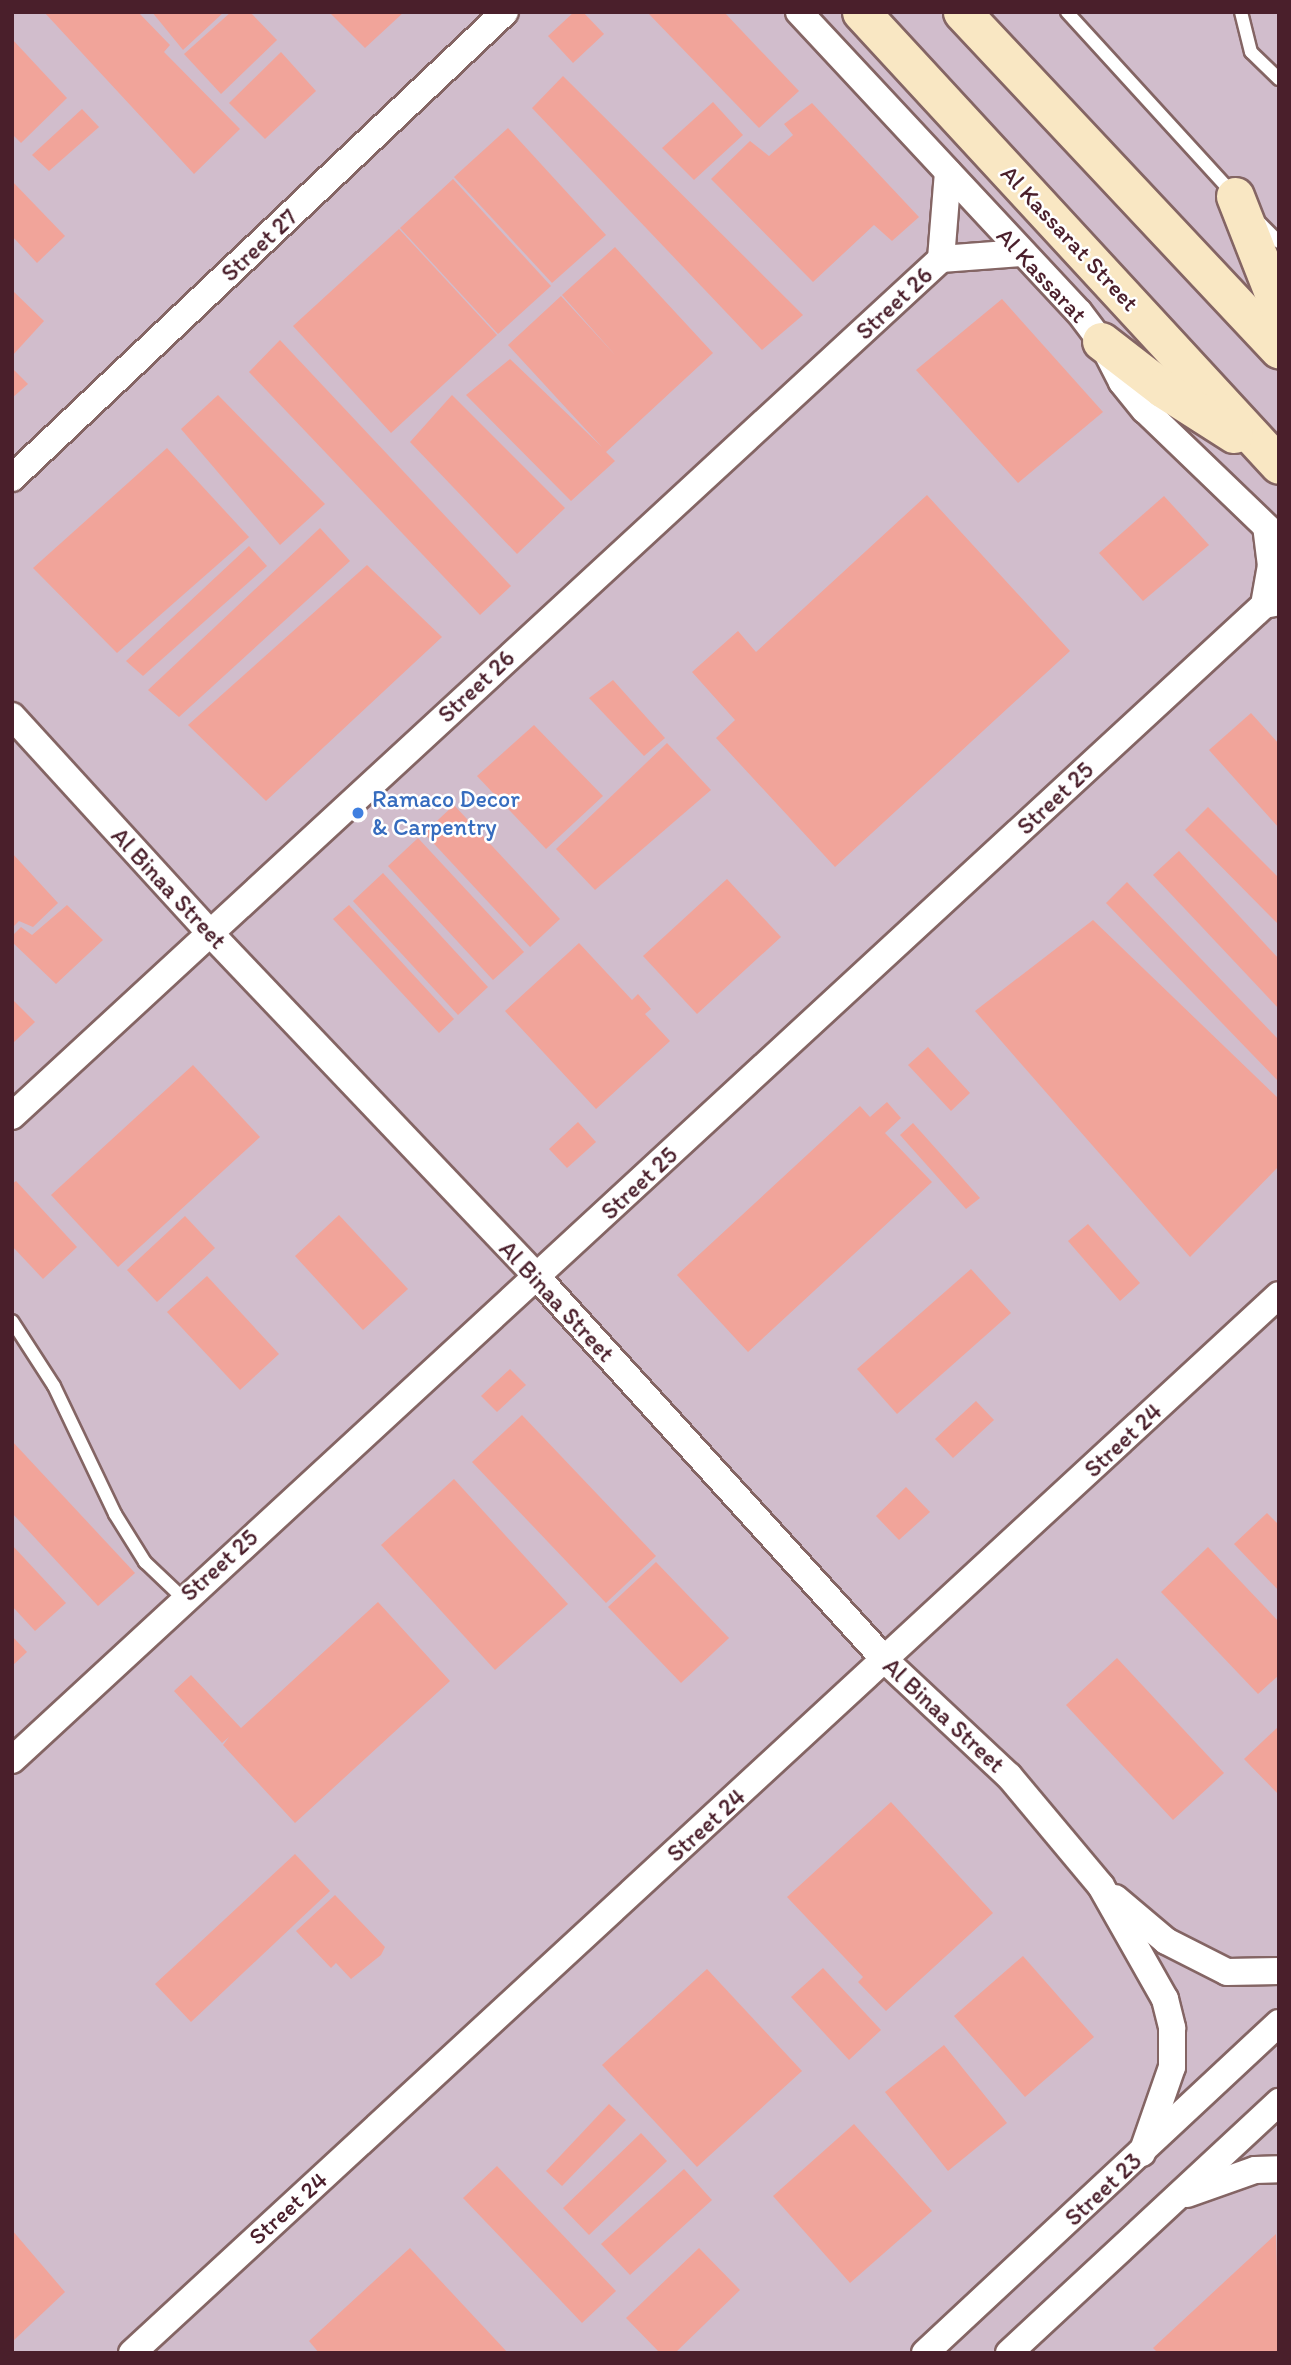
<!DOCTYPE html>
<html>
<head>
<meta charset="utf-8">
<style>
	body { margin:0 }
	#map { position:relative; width:1291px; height:2365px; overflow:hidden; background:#efe8ce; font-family:Itim,sans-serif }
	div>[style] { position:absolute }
	.industrial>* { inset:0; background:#d1bdcc }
	.building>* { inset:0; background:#f1a49a }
	.roads { filter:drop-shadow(2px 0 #846564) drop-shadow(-2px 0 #846564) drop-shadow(0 2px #846564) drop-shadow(0 -2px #846564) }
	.lane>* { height:12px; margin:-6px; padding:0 6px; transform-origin:6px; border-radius:6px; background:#fff }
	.street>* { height:26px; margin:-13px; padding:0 13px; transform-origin:13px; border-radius:13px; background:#fff }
	.secondary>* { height:37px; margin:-18.5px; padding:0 18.5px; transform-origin:18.5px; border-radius:18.5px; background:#f9e7c3 }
	.dots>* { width:19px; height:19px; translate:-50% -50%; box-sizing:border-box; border:4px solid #fff; border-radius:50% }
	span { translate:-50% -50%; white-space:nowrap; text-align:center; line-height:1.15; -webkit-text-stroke:5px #fff; paint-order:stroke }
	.street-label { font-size:24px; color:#4a1f2b }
	.shop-label { font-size:24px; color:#366cbe }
	.left { translate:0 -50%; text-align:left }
	.frame { position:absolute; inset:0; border:14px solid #4a1f2b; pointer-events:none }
</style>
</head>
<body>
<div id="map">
	<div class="industrial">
		<i style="clip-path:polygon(12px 12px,1279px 12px,1279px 2353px,12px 2353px)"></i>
	</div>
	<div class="building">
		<i style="clip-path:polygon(44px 12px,138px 12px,170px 45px,164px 52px,240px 129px,194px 174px)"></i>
		<i style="clip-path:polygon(152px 12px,224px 12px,183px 50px)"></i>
		<i style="clip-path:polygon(231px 12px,250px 12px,277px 40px,221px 94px,184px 54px)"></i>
		<i style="clip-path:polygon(329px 12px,404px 12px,365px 48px)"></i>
		<i style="clip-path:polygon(574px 12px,583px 12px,604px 34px,573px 63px,548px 36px)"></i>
		<i style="clip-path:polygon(647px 12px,724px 12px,799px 91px,759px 128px)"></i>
		<i style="clip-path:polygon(12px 39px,67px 98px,21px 143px,12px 134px)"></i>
		<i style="clip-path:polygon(281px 52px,316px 91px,265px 139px,229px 103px)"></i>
		<i style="clip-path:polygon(563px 76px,803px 315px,762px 350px,532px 108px)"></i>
		<i style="clip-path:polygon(713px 102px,743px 135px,694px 180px,662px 148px)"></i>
		<i style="clip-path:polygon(812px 103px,919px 217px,892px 241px,874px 225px,813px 282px,711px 179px,750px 141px,769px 156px,793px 135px,784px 124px)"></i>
		<i style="clip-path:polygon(82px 109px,99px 127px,49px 171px,32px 155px)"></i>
		<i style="clip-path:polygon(508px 128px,606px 235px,552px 283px,454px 177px)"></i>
		<i style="clip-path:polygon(453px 179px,551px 286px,498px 334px,400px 228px)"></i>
		<i style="clip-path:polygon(12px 181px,65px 236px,37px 263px,12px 236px)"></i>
		<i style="clip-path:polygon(399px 229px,497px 335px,391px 433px,293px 326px)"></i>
		<i style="clip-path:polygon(615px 247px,713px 353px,606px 452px,615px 461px,571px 501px,466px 395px,510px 359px,602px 447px,508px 345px,561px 296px,616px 356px,562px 295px)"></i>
		<i style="clip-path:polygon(12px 290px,44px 321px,12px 356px)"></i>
		<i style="clip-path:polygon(1002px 299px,1103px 412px,1018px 483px,916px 370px)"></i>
		<i style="clip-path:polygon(280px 340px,511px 586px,480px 615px,249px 372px)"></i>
		<i style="clip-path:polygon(12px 368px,28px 384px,12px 398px)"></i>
		<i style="clip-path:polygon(218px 395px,325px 504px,280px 545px,181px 429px)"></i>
		<i style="clip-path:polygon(452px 395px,565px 508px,517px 554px,410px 442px)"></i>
		<i style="clip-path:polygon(167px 448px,249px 537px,117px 653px,33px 568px)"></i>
		<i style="clip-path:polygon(927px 495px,1070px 651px,835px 867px,716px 738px,735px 720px,692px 672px,738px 631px,756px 652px)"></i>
		<i style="clip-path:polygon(1164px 496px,1209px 545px,1143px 601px,1099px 553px)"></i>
		<i style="clip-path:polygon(320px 528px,350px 561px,179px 717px,148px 690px)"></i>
		<i style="clip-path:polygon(249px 546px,267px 566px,143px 676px,126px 661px)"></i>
		<i style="clip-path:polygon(367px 565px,442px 637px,266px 801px,188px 725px)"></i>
		<i style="clip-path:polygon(613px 680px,665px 738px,644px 756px,589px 698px)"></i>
		<i style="clip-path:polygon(1251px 713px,1279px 744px,1279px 828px,1209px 750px)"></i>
		<i style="clip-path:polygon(534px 725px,603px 796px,546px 849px,477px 776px)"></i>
		<i style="clip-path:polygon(667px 743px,711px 790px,595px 890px,556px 849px)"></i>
		<i style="clip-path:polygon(454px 805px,560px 919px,530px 947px,424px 833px)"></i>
		<i style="clip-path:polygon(1208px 807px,1279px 878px,1279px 925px,1185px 830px)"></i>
		<i style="clip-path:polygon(418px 838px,524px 952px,493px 980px,388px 866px)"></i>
		<i style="clip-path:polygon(1179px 851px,1279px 959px,1279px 1009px,1153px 875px)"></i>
		<i style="clip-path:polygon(12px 853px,58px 903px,33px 927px,19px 921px,12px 928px)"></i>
		<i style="clip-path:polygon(383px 873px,488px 987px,458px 1015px,353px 901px)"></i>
		<i style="clip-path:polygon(727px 879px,781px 937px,697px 1014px,643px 956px)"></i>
		<i style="clip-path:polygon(1127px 882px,1279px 1040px,1279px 1082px,1106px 903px)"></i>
		<i style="clip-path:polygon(67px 905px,103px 940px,56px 984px,12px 942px,12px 936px,21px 927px,32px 935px)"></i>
		<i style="clip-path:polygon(349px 905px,454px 1019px,439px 1033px,333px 919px)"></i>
		<i style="clip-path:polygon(1093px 920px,1279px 1099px,1279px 1166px,1190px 1257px,975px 1011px)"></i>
		<i style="clip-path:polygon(579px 943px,632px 1000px,638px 994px,651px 1009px,645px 1014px,670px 1041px,596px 1109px,505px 1011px)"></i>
		<i style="clip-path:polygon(12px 999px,35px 1022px,12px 1044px)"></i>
		<i style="clip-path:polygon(928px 1047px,970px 1093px,951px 1111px,908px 1065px)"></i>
		<i style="clip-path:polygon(193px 1065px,260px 1137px,118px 1267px,51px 1195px)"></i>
		<i style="clip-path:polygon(887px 1102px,901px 1118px,885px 1133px,932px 1182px,748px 1352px,677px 1275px,860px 1106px,870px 1117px)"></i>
		<i style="clip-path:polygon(578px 1122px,596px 1142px,567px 1168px,549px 1149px)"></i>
		<i style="clip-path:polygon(913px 1123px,980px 1198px,966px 1209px,900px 1135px)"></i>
		<i style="clip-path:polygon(16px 1181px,77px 1247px,43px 1279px,12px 1246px,12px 1184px)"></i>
		<i style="clip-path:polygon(339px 1215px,408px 1289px,363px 1330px,295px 1256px)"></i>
		<i style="clip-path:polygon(185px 1216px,215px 1248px,157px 1302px,127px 1270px)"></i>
		<i style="clip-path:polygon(1088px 1224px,1140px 1283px,1120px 1301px,1068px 1241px)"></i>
		<i style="clip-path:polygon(971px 1269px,1011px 1313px,897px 1414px,857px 1369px)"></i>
		<i style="clip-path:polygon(207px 1276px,279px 1354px,240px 1390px,167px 1312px)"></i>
		<i style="clip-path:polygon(510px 1369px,526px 1385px,497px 1412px,481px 1396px)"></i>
		<i style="clip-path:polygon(976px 1401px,994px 1420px,953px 1458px,935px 1439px)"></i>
		<i style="clip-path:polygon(522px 1415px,656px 1556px,606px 1603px,472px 1462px)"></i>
		<i style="clip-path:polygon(12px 1441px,135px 1573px,98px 1606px,12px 1513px)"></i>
		<i style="clip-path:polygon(454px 1479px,568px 1604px,495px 1670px,381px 1545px)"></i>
		<i style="clip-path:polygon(906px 1487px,930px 1512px,899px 1540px,876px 1516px)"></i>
		<i style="clip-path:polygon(1267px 1513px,1279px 1525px,1279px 1591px,1234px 1544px)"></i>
		<i style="clip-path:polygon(12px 1545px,66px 1603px,35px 1631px,12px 1606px)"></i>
		<i style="clip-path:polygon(1208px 1547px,1279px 1622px,1279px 1675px,1258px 1694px,1161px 1592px)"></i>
		<i style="clip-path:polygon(656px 1562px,729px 1638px,681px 1683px,608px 1607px)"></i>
		<i style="clip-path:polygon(378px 1602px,450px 1681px,295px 1823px,223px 1745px,229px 1737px,222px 1743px,174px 1691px,191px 1675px,241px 1728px)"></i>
		<i style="clip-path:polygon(12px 1636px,27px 1652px,12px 1666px)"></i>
		<i style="clip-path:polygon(1117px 1658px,1224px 1773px,1173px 1820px,1066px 1705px)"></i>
		<i style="clip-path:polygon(1279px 1726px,1279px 1795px,1244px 1759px)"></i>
		<i style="clip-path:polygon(891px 1802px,993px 1913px,886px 2011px,858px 1982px,863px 1977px,787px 1897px)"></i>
		<i style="clip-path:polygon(295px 1854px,330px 1891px,191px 2022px,155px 1984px)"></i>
		<i style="clip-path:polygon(335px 1895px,385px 1947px,381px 1955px,351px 1979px,336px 1963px,331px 1968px,296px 1931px)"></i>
		<i style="clip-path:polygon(1023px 1956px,1094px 2037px,1025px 2097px,954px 2016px)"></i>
		<i style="clip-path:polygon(823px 1968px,881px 2030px,849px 2060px,791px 1997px)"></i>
		<i style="clip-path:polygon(707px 1969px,802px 2071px,697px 2167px,602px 2065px)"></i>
		<i style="clip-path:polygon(944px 2045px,1007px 2123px,948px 2171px,885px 2092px)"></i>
		<i style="clip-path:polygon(609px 2104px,626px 2120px,562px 2186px,546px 2171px)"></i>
		<i style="clip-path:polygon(854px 2124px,932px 2211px,850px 2283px,773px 2196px)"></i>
		<i style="clip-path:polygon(641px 2133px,667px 2161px,589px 2235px,563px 2208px)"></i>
		<i style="clip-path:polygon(497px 2166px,616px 2291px,582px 2323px,463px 2198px)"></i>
		<i style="clip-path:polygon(684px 2169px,712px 2200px,630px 2275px,601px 2244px)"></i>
		<i style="clip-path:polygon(12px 2230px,65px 2292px,12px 2342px)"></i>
		<i style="clip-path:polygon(1276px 2234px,1279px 2353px,1158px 2353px,1153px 2348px)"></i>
		<i style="clip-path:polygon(410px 2248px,508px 2353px,319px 2353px,309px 2341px)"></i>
		<i style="clip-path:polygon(699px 2248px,740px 2290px,675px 2353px,660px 2353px,626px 2318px)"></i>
	</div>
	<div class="roads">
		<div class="lane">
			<i style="left:1067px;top:12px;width:246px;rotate:47.6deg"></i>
			<i style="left:1241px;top:12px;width:41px;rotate:76deg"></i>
			<i style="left:1251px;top:52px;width:39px;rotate:44deg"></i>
			<i style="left:1257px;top:220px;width:31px;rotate:45deg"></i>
			<i style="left:12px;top:1321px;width:77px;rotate:57.1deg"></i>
			<i style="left:54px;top:1386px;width:142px;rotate:64.5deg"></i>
			<i style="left:115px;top:1514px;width:57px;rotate:58deg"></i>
			<i style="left:145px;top:1562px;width:52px;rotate:43.5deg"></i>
		</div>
		<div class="street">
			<i style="left:799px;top:12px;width:410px;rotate:47deg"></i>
			<i style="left:1079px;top:312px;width:36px;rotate:53deg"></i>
			<i style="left:1101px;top:341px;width:46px;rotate:62.9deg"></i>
			<i style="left:1122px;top:382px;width:36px;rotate:51deg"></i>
			<i style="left:1145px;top:410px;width:186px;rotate:43.9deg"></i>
			<i style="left:941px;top:259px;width:87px;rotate:-85.4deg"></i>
			<i style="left:12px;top:478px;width:678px;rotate:-43.39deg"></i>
			<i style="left:1264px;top:605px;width:40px;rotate:-80deg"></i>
			<i style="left:1271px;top:566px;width:39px;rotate:-97deg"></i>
			<i style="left:12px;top:716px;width:291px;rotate:47.6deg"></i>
			<i style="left:208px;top:931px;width:477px;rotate:46.4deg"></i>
			<i style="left:537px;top:1277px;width:519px;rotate:47.73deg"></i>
			<i style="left:886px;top:1661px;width:168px;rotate:43.1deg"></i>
			<i style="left:1009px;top:1776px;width:143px;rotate:50.1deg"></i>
			<i style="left:1101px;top:1886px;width:130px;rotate:60.5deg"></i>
			<i style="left:1165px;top:1999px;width:30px;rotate:76deg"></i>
			<i style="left:1172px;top:2028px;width:39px;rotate:90deg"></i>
			<i style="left:1172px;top:2067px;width:91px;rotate:109.2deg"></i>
			<i style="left:12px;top:1116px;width:1264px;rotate:-42.69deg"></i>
			<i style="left:941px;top:259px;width:80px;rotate:-4.3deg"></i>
			<i style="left:12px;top:1760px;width:1703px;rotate:-42.69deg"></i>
			<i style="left:1264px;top:605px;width:15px;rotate:-11deg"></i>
			<i style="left:1115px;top:1898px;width:67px;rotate:40.1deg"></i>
			<i style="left:1166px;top:1941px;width:68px;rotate:26.9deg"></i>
			<i style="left:1227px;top:1972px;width:52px;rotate:-1.1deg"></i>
			<i style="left:1187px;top:2194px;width:72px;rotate:-19.4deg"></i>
			<i style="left:1255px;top:2170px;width:24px;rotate:-2deg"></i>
			<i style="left:132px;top:2353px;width:1560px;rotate:-42.69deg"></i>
			<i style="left:925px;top:2353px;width:484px;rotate:-43deg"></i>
			<i style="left:1009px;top:2353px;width:369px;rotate:-42.9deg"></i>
		</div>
		<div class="secondary">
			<i style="left:861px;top:12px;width:616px;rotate:47.3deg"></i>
			<i style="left:962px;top:12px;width:463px;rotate:46.8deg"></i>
			<i style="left:1235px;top:196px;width:120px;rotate:68.6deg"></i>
			<i style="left:1101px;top:341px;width:78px;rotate:37.7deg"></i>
			<i style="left:1163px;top:389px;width:84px;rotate:32.4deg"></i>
		</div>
	</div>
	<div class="dots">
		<i style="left:358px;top:813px;background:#3f7fe0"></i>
	</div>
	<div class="street-label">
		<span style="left:1070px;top:238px;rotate:47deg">Al Kassarat Street</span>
		<span style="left:259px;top:245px;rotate:-43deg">Street 27</span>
		<span style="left:1042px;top:275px;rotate:47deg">Al Kassarat</span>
		<span style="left:894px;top:303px;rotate:-43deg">Street 26</span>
		<span style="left:476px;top:686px;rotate:-43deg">Street 26</span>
		<span style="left:1055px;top:798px;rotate:-43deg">Street 25</span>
		<span style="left:169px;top:888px;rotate:47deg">Al Binaa Street</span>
		<span style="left:639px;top:1183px;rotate:-43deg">Street 25</span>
		<span style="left:557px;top:1301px;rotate:47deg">Al Binaa Street</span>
		<span style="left:1123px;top:1440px;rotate:-43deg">Street 24</span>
		<span style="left:219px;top:1565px;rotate:-42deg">Street 25</span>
		<span style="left:944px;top:1715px;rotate:43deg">Al Binaa Street</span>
		<span style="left:706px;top:1825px;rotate:-42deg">Street 24</span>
		<span style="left:1103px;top:2189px;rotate:-43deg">Street 23</span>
		<span style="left:288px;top:2208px;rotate:-42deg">Street 24</span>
	</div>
	<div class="shop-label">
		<span class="left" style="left:372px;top:813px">Ramaco Decor<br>&amp; Carpentry</span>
	</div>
	<div class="frame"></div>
</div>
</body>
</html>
